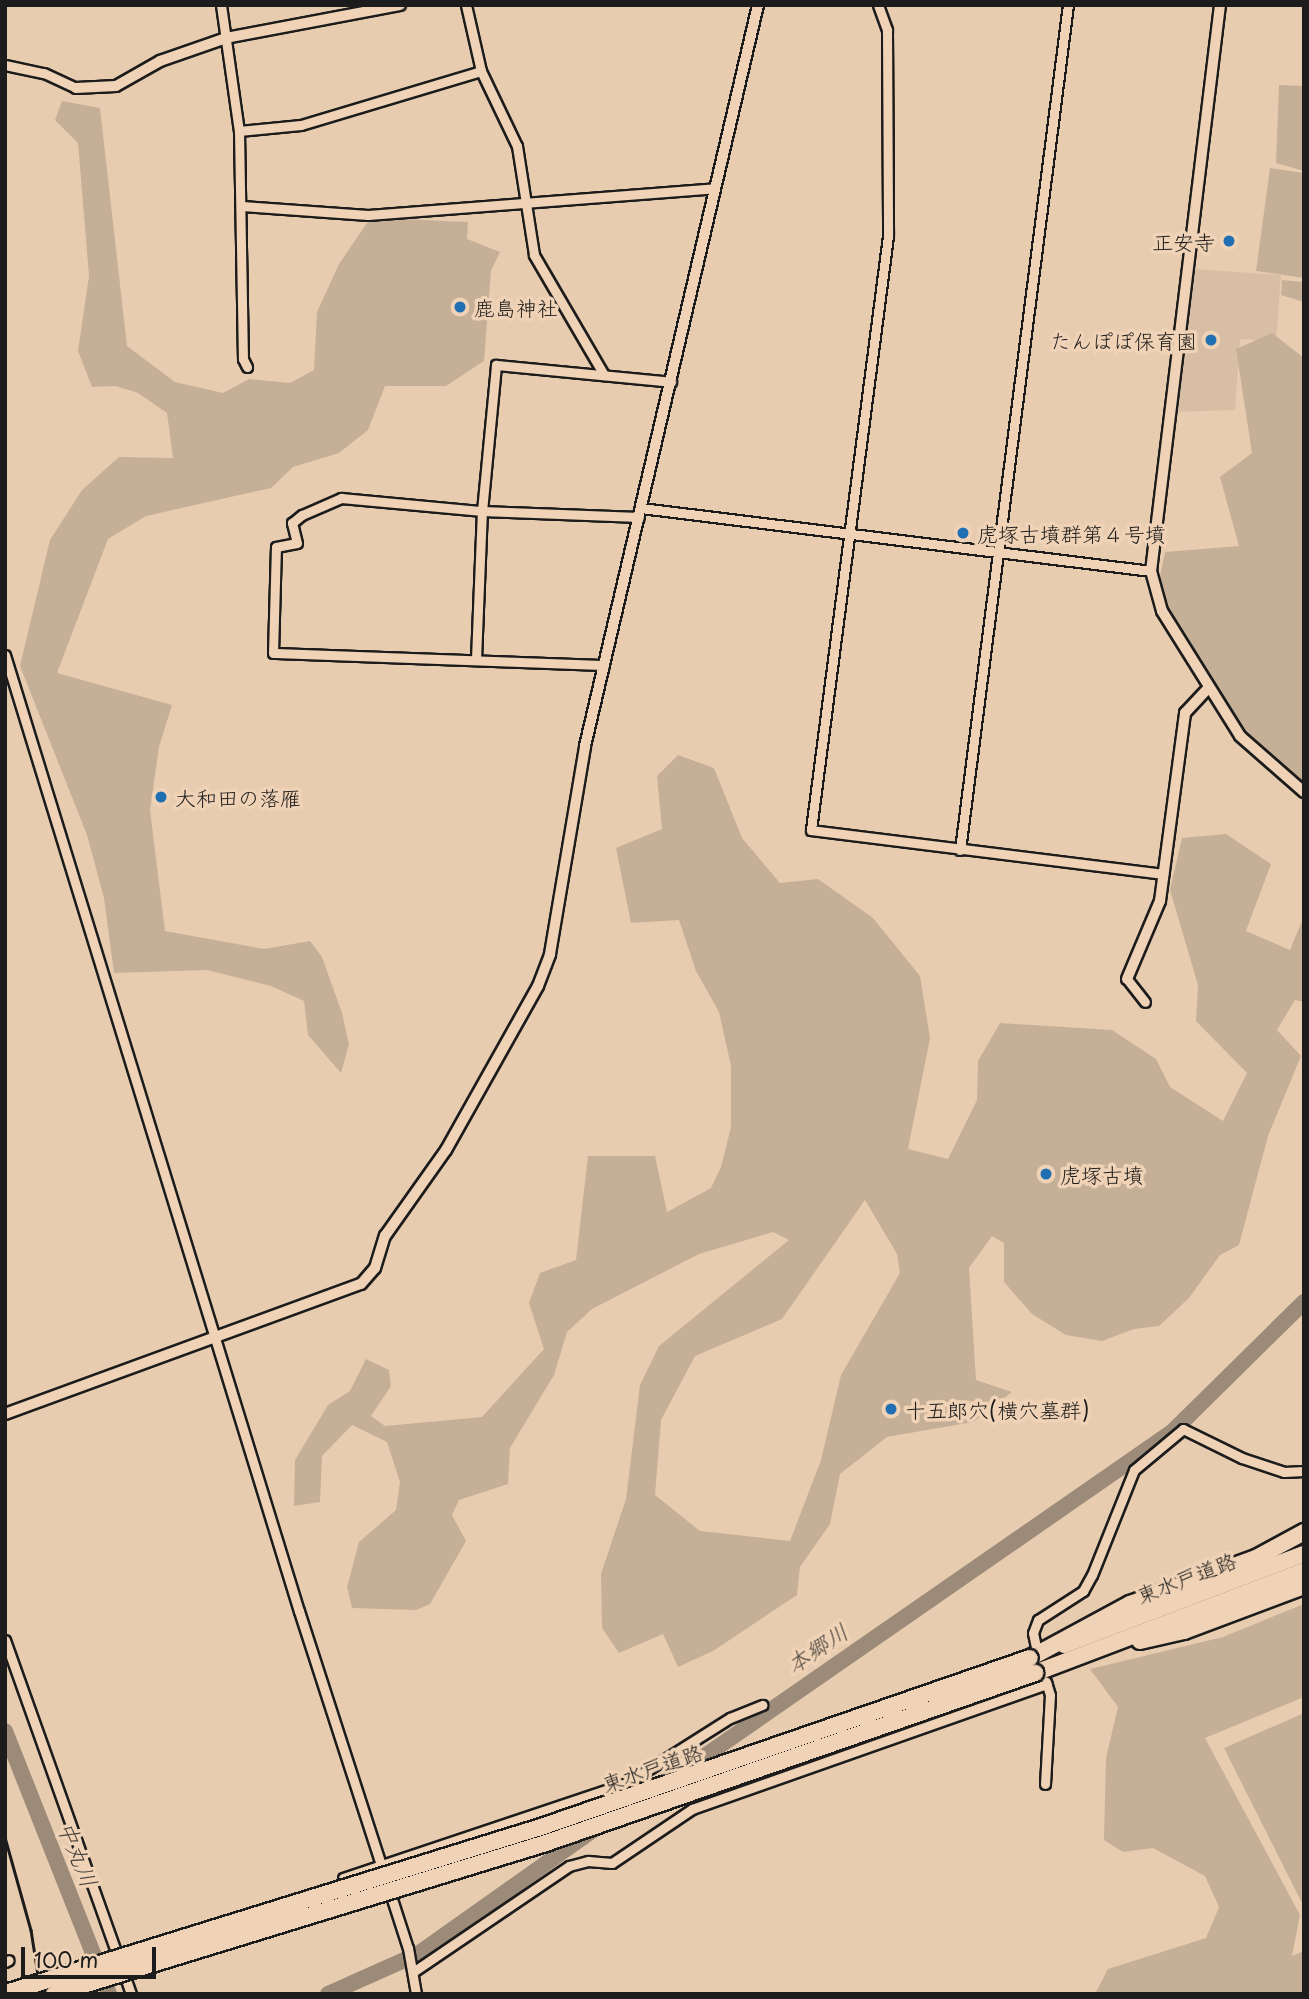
<!DOCTYPE html>
<html>
<head>
<meta charset="utf-8">
<style>
	body { margin:0 }
	#map { position:relative; width:1309px; height:1999px; overflow:hidden; background:#e8ccb0; font-family:"Playpen Sans","Klee One",sans-serif }
	div>[style] { position:absolute }
	.built>* { inset:0; background:#d8bea4 }
	.green>* { inset:0; background:#c6af97 }
	.river>* { height:16px; margin:-8px; padding:0 8px; transform-origin:8px; border-radius:8px; background:#9c8b79 }
	.roads { filter:drop-shadow(2px 0 #1c1c1c) drop-shadow(-2px 0 #1c1c1c) drop-shadow(0 2px #1c1c1c) drop-shadow(0 -2px #1c1c1c) }
	.minor>* { height:9px; margin:-4.5px; padding:0 4.5px; transform-origin:4.5px; border-radius:4.5px; background:#f0d3b6 }
	.tertiary>* { height:10px; margin:-5px; padding:0 5px; transform-origin:5px; border-radius:5px; background:#f0d3b6 }
	.motorway>* { height:16px; margin:-8px; padding:0 8px; transform-origin:8px; border-radius:8px; background:#f0d3b6 }
	.rail>* { height:2.5px; margin:-1.25px; padding:0 1.25px; transform-origin:1.25px; border-radius:1.25px; background:#1c1c1c }
	.bridges { filter:drop-shadow(2px 0 #1c1c1c) drop-shadow(-2px 0 #1c1c1c) drop-shadow(0 2px #1c1c1c) drop-shadow(0 -2px #1c1c1c) }
	.motorway-bridge>* { height:16px; margin:-8px; padding:0 8px; transform-origin:8px; border-radius:8px; background:#f0d3b6 }
	.dots>* { width:19px; height:19px; translate:-50% -50%; box-sizing:border-box; border:4px solid #f0d3b6; border-radius:50% }
	span { translate:-50% -50%; white-space:nowrap; text-align:center; line-height:1.15; -webkit-text-stroke:7px #f0d3b6; paint-order:stroke }
	.poi-label { font-size:21px; color:#1c1c1c }
	.right { translate:-100% -50%; text-align:right }
	.left { translate:0 -50%; text-align:left }
	.street-label { font-size:21px; color:#1c1c1c }
	.water-label { font-size:23px; color:#49433d; font-style:italic }
	.frame { position:absolute; inset:0; border:7px solid #1c1c1c; pointer-events:none }
	.scale { position:absolute; left:21px; top:1947px; width:135px; height:32px; box-sizing:border-box; border:4px solid #1c1c1c; border-top:0; padding-left:9px; font-size:21px; line-height:24px; white-space:nowrap; color:#1c1c1c; -webkit-text-stroke:5px #f0d3b6; paint-order:stroke }
</style>
</head>
<body>
<div id="map">
	<div class="built">
		<i style="clip-path:polygon(1194px 269px,1281px 275px,1276px 341px,1240px 339px,1235px 410px,1172px 412px)"></i>
	</div>
	<div class="green">
		<i style="clip-path:polygon(1279px 85px,1304px 86px,1304px 171px,1276px 163px)"></i>
		<i style="clip-path:polygon(62px 101px,100px 108px,127px 346px,175px 382px,223px 393px,249px 379px,290px 383px,314px 370px,317px 312px,339px 264px,367px 223px,380px 218px,468px 222px,467px 239px,500px 252px,491px 271px,484px 361px,446px 386px,385px 386px,368px 430px,339px 453px,293px 467px,271px 488px,146px 516px,108px 539px,57px 673px,172px 705px,159px 747px,150px 810px,165px 931px,264px 949px,310px 941px,322px 957px,342px 1013px,349px 1044px,341px 1073px,308px 1035px,304px 1001px,271px 986px,207px 970px,114px 973px,104px 898px,87px 835px,20px 666px,50px 540px,82px 490px,119px 457px,173px 458px,167px 413px,138px 393px,116px 386px,92px 387px,78px 351px,89px 276px,78px 143px,55px 120px)"></i>
		<i style="clip-path:polygon(1270px 168px,1304px 173px,1304px 278px,1256px 271px)"></i>
		<i style="clip-path:polygon(1282px 280px,1304px 282px,1304px 302px,1281px 295px)"></i>
		<i style="clip-path:polygon(1272px 333px,1304px 358px,1304px 786px,1245px 734px,1171px 616px,1159px 581px,1165px 552px,1239px 546px,1220px 477px,1252px 453px,1236px 349px)"></i>
		<i style="clip-path:polygon(evenodd,678px 755px,714px 768px,742px 838px,780px 883px,818px 879px,873px 918px,920px 976px,930px 1038px,908px 1149px,948px 1159px,977px 1100px,978px 1061px,1000px 1023px,1112px 1030px,1156px 1059px,1170px 1087px,1223px 1121px,1247px 1073px,1196px 1021px,1198px 985px,1170px 890px,1182px 838px,1226px 834px,1271px 864px,1246px 931px,1290px 950px,1304px 916px,1304px 1002px,1295px 1000px,1277px 1030px,1301px 1056px,1268px 1136px,1239px 1245px,1220px 1255px,1189px 1298px,1159px 1326px,1134px 1329px,1102px 1341px,1066px 1335px,1032px 1314px,1004px 1282px,1004px 1243px,992px 1236px,969px 1268px,976px 1380px,1012px 1392px,973px 1422px,887px 1437px,840px 1474px,830px 1524px,800px 1567px,797px 1595px,713px 1651px,678px 1667px,663px 1634px,619px 1653px,602px 1628px,601px 1574px,626px 1499px,640px 1385px,659px 1346px,789px 1240px,773px 1232px,699px 1254px,592px 1309px,567px 1332px,554px 1375px,510px 1448px,508px 1484px,459px 1500px,452px 1515px,466px 1541px,430px 1604px,416px 1610px,352px 1608px,347px 1587px,359px 1542px,396px 1510px,400px 1482px,387px 1442px,352px 1425px,322px 1456px,320px 1502px,294px 1506px,295px 1460px,328px 1405px,350px 1391px,366px 1359px,389px 1370px,391px 1386px,371px 1416px,385px 1426px,482px 1417px,544px 1349px,529px 1303px,540px 1273px,576px 1260px,588px 1156px,655px 1156px,667px 1212px,711px 1188px,721px 1167px,731px 1127px,731px 1066px,719px 1012px,696px 971px,679px 920px,631px 923px,616px 848px,662px 829px,657px 776px,678px 755px,865px 1200px,897px 1254px,900px 1273px,841px 1375px,821px 1460px,790px 1541px,700px 1531px,655px 1495px,661px 1420px,695px 1356px,782px 1319px,865px 1200px)"></i>
		<i style="clip-path:polygon(1304px 1604px,1304px 1697px,1205px 1738px,1300px 1915px,1292px 1956px,1304px 1951px,1304px 1992px,1095px 1994px,1108px 1969px,1206px 1938px,1219px 1907px,1205px 1876px,1153px 1848px,1123px 1852px,1104px 1840px,1106px 1758px,1118px 1707px,1090px 1669px,1223px 1637px)"></i>
		<i style="clip-path:polygon(1304px 1713px,1304px 1902px,1302px 1903px,1224px 1748px)"></i>
	</div>
	<div class="river">
		<i style="left:5px;top:1731px;width:283px;rotate:68.4deg"></i>
		<i style="left:673px;top:1778px;width:607px;rotate:-34.74deg"></i>
		<i style="left:1172px;top:1432px;width:185px;rotate:-44.6deg"></i>
		<i style="left:328px;top:1994px;width:98px;rotate:-24deg"></i>
		<i style="left:418px;top:1954px;width:218px;rotate:-35.3deg"></i>
	</div>
	<div class="roads">
		<div class="minor">
			<i style="left:221px;top:5px;width:127px;rotate:81.9deg"></i>
			<i style="left:239px;top:131px;width:228px;rotate:89deg"></i>
			<i style="left:243px;top:359px;width:9px;rotate:63deg"></i>
			<i style="left:466px;top:5px;width:68px;rotate:77.2deg"></i>
			<i style="left:481px;top:71px;width:83px;rotate:64.4deg"></i>
			<i style="left:517px;top:146px;width:110px;rotate:81.1deg"></i>
			<i style="left:534px;top:255px;width:139px;rotate:59.7deg"></i>
			<i style="left:878px;top:5px;width:27px;rotate:70deg"></i>
			<i style="left:887px;top:30px;width:206px;rotate:89.7deg"></i>
			<i style="left:888px;top:236px;width:599px;rotate:97.39deg"></i>
			<i style="left:811px;top:830px;width:355px;rotate:7.1deg"></i>
			<i style="left:5px;top:65px;width:40px;rotate:12deg"></i>
			<i style="left:44px;top:73px;width:35px;rotate:25deg"></i>
			<i style="left:239px;top:131px;width:62px;rotate:-5.5deg"></i>
			<i style="left:301px;top:125px;width:188px;rotate:-16.7deg"></i>
			<i style="left:242px;top:206px;width:126px;rotate:4.1deg"></i>
			<i style="left:368px;top:215px;width:348px;rotate:-4.4deg"></i>
			<i style="left:641px;top:508px;width:514px;rotate:7.04deg"></i>
			<i style="left:5px;top:655px;width:1000px;rotate:72.91deg"></i>
			<i style="left:299px;top:1611px;width:354px;rotate:72.1deg"></i>
			<i style="left:408px;top:1948px;width:47px;rotate:80.1deg"></i>
			<i style="left:476px;top:659px;width:148px;rotate:-87.7deg"></i>
			<i style="left:482px;top:511px;width:147px;rotate:-84.5deg"></i>
			<i style="left:496px;top:365px;width:176px;rotate:5.5deg"></i>
			<i style="left:604px;top:665px;width:331px;rotate:-177.9deg"></i>
			<i style="left:273px;top:653px;width:106px;rotate:-88.4deg"></i>
			<i style="left:276px;top:547px;width:21px;rotate:-11deg"></i>
			<i style="left:297px;top:543px;width:21px;rotate:-104deg"></i>
			<i style="left:292px;top:523px;width:13px;rotate:-39deg"></i>
			<i style="left:302px;top:515px;width:43px;rotate:-23.6deg"></i>
			<i style="left:341px;top:498px;width:142px;rotate:5.3deg"></i>
			<i style="left:482px;top:511px;width:157px;rotate:2.2deg"></i>
			<i style="left:960px;top:850px;width:852px;rotate:-82.72deg"></i>
			<i style="left:1127px;top:979px;width:29px;rotate:52deg"></i>
			<i style="left:5px;top:1640px;width:376px;rotate:70.4deg"></i>
			<i style="left:1036px;top:1647px;width:14px;rotate:-102deg"></i>
			<i style="left:1033px;top:1633px;width:14px;rotate:-69deg"></i>
			<i style="left:1038px;top:1620px;width:54px;rotate:-32.8deg"></i>
			<i style="left:1083px;top:1591px;width:18px;rotate:-61deg"></i>
			<i style="left:1092px;top:1575px;width:113px;rotate:-68.2deg"></i>
			<i style="left:1134px;top:1470px;width:64px;rotate:-39.9deg"></i>
			<i style="left:1183px;top:1429px;width:66px;rotate:26.2deg"></i>
			<i style="left:1242px;top:1458px;width:44px;rotate:18.4deg"></i>
			<i style="left:1284px;top:1472px;width:20px;rotate:-3deg"></i>
			<i style="left:1045px;top:1784px;width:89px;rotate:-86.8deg"></i>
			<i style="left:1050px;top:1695px;width:14px;rotate:-107deg"></i>
			<i style="left:343px;top:1878px;width:299px;rotate:-18.5deg"></i>
			<i style="left:627px;top:1783px;width:122px;rotate:-32.3deg"></i>
			<i style="left:730px;top:1718px;width:35px;rotate:-22deg"></i>
			<i style="left:5px;top:1962px;width:4px;rotate:-27deg"></i>
			<i style="left:413px;top:1972px;width:189px;rotate:-34.2deg"></i>
			<i style="left:569px;top:1866px;width:20px;rotate:-15deg"></i>
			<i style="left:588px;top:1861px;width:24px;rotate:5deg"></i>
			<i style="left:612px;top:1863px;width:97px;rotate:-34deg"></i>
			<i style="left:692px;top:1809px;width:376px;rotate:-19.4deg"></i>
		</div>
		<div class="tertiary">
			<i style="left:1220px;top:5px;width:570px;rotate:96.95deg"></i>
			<i style="left:1151px;top:571px;width:41px;rotate:74.6deg"></i>
			<i style="left:1162px;top:611px;width:147px;rotate:58deg"></i>
			<i style="left:1240px;top:736px;width:85px;rotate:41.2deg"></i>
			<i style="left:76px;top:88px;width:40px;rotate:-2.9deg"></i>
			<i style="left:116px;top:86px;width:51px;rotate:-29.6deg"></i>
			<i style="left:160px;top:61px;width:70px;rotate:-19.2deg"></i>
			<i style="left:226px;top:38px;width:177px;rotate:-10.7deg"></i>
			<i style="left:1127px;top:979px;width:85px;rotate:-67.1deg"></i>
			<i style="left:1160px;top:901px;width:190px;rotate:-82.4deg"></i>
			<i style="left:1185px;top:713px;width:34px;rotate:-47deg"></i>
			<i style="left:5px;top:1414px;width:379px;rotate:-20.1deg"></i>
			<i style="left:361px;top:1284px;width:21px;rotate:-49deg"></i>
			<i style="left:375px;top:1268px;width:34px;rotate:-73deg"></i>
			<i style="left:385px;top:1236px;width:105px;rotate:-54.7deg"></i>
			<i style="left:446px;top:1150px;width:188px;rotate:-60.7deg"></i>
			<i style="left:538px;top:986px;width:34px;rotate:-69deg"></i>
			<i style="left:550px;top:954px;width:211px;rotate:-80.4deg"></i>
			<i style="left:585px;top:746px;width:761px;rotate:-76.86deg"></i>
		</div>
		<div class="motorway">
			<i style="left:1140px;top:1641px;width:45px;rotate:-12.8deg"></i>
			<i style="left:1184px;top:1631px;width:128px;rotate:-20.6deg"></i>
			<i style="left:1064px;top:1645px;width:257px;rotate:-20.8deg"></i>
			<i style="left:1030px;top:1658px;width:114px;rotate:-28.4deg"></i>
			<i style="left:1130px;top:1604px;width:134px;rotate:-20.1deg"></i>
			<i style="left:1256px;top:1558px;width:55px;rotate:-28.4deg"></i>
			<i style="left:1035px;top:1673px;width:288px;rotate:-20.8deg"></i>
		</div>
	</div>
	<div class="rail">
		<i style="left:5px;top:1837px;width:97px;rotate:74.4deg"></i>
		<i style="left:31px;top:1930px;width:65px;rotate:81.1deg"></i>
	</div>
	<div class="bridges">
		<div class="motorway-bridge">
			<i style="left:9px;top:1992px;width:557px;rotate:-17.23deg"></i>
			<i style="left:541px;top:1827px;width:517px;rotate:-19.07deg"></i>
			<i style="left:54px;top:1994px;width:515px;rotate:-17.06deg"></i>
			<i style="left:546px;top:1843px;width:518px;rotate:-19.17deg"></i>
		</div>
	</div>
	<div class="dots">
		<i style="left:1229px;top:241px;background:#1f6fb2"></i>
		<i style="left:460px;top:307px;background:#1f6fb2"></i>
		<i style="left:1211px;top:340px;background:#1f6fb2"></i>
		<i style="left:963px;top:533px;background:#1f6fb2"></i>
		<i style="left:161px;top:797px;background:#1f6fb2"></i>
		<i style="left:1046px;top:1174px;background:#1f6fb2"></i>
		<i style="left:891px;top:1409px;background:#1f6fb2"></i>
	</div>
	<div class="poi-label">
		<span class="right" style="left:1215px;top:241px">正安寺</span>
		<span class="left" style="left:474px;top:307px">鹿島神社</span>
		<span class="right" style="left:1197px;top:340px">たんぽぽ保育園</span>
		<span class="left" style="left:977px;top:533px">虎塚古墳群第４号墳</span>
		<span class="left" style="left:175px;top:797px">大和田の落雁</span>
		<span class="left" style="left:1060px;top:1174px">虎塚古墳</span>
		<span class="left" style="left:905px;top:1409px">十五郎穴(横穴墓群)</span>
	</div>
	<div class="street-label">
		<span style="left:1186px;top:1577px;rotate:-21deg">東水戸道路</span>
		<span style="left:652px;top:1767px;rotate:-19deg">東水戸道路</span>
	</div>
	<div class="water-label">
		<span style="left:817px;top:1648px;rotate:-34deg">本郷川</span>
		<span style="left:78px;top:1854px;rotate:68deg">中丸川</span>
	</div>
	<div class="frame"></div>
	<div class="scale">100 m</div>
</div>
</body>
</html>
